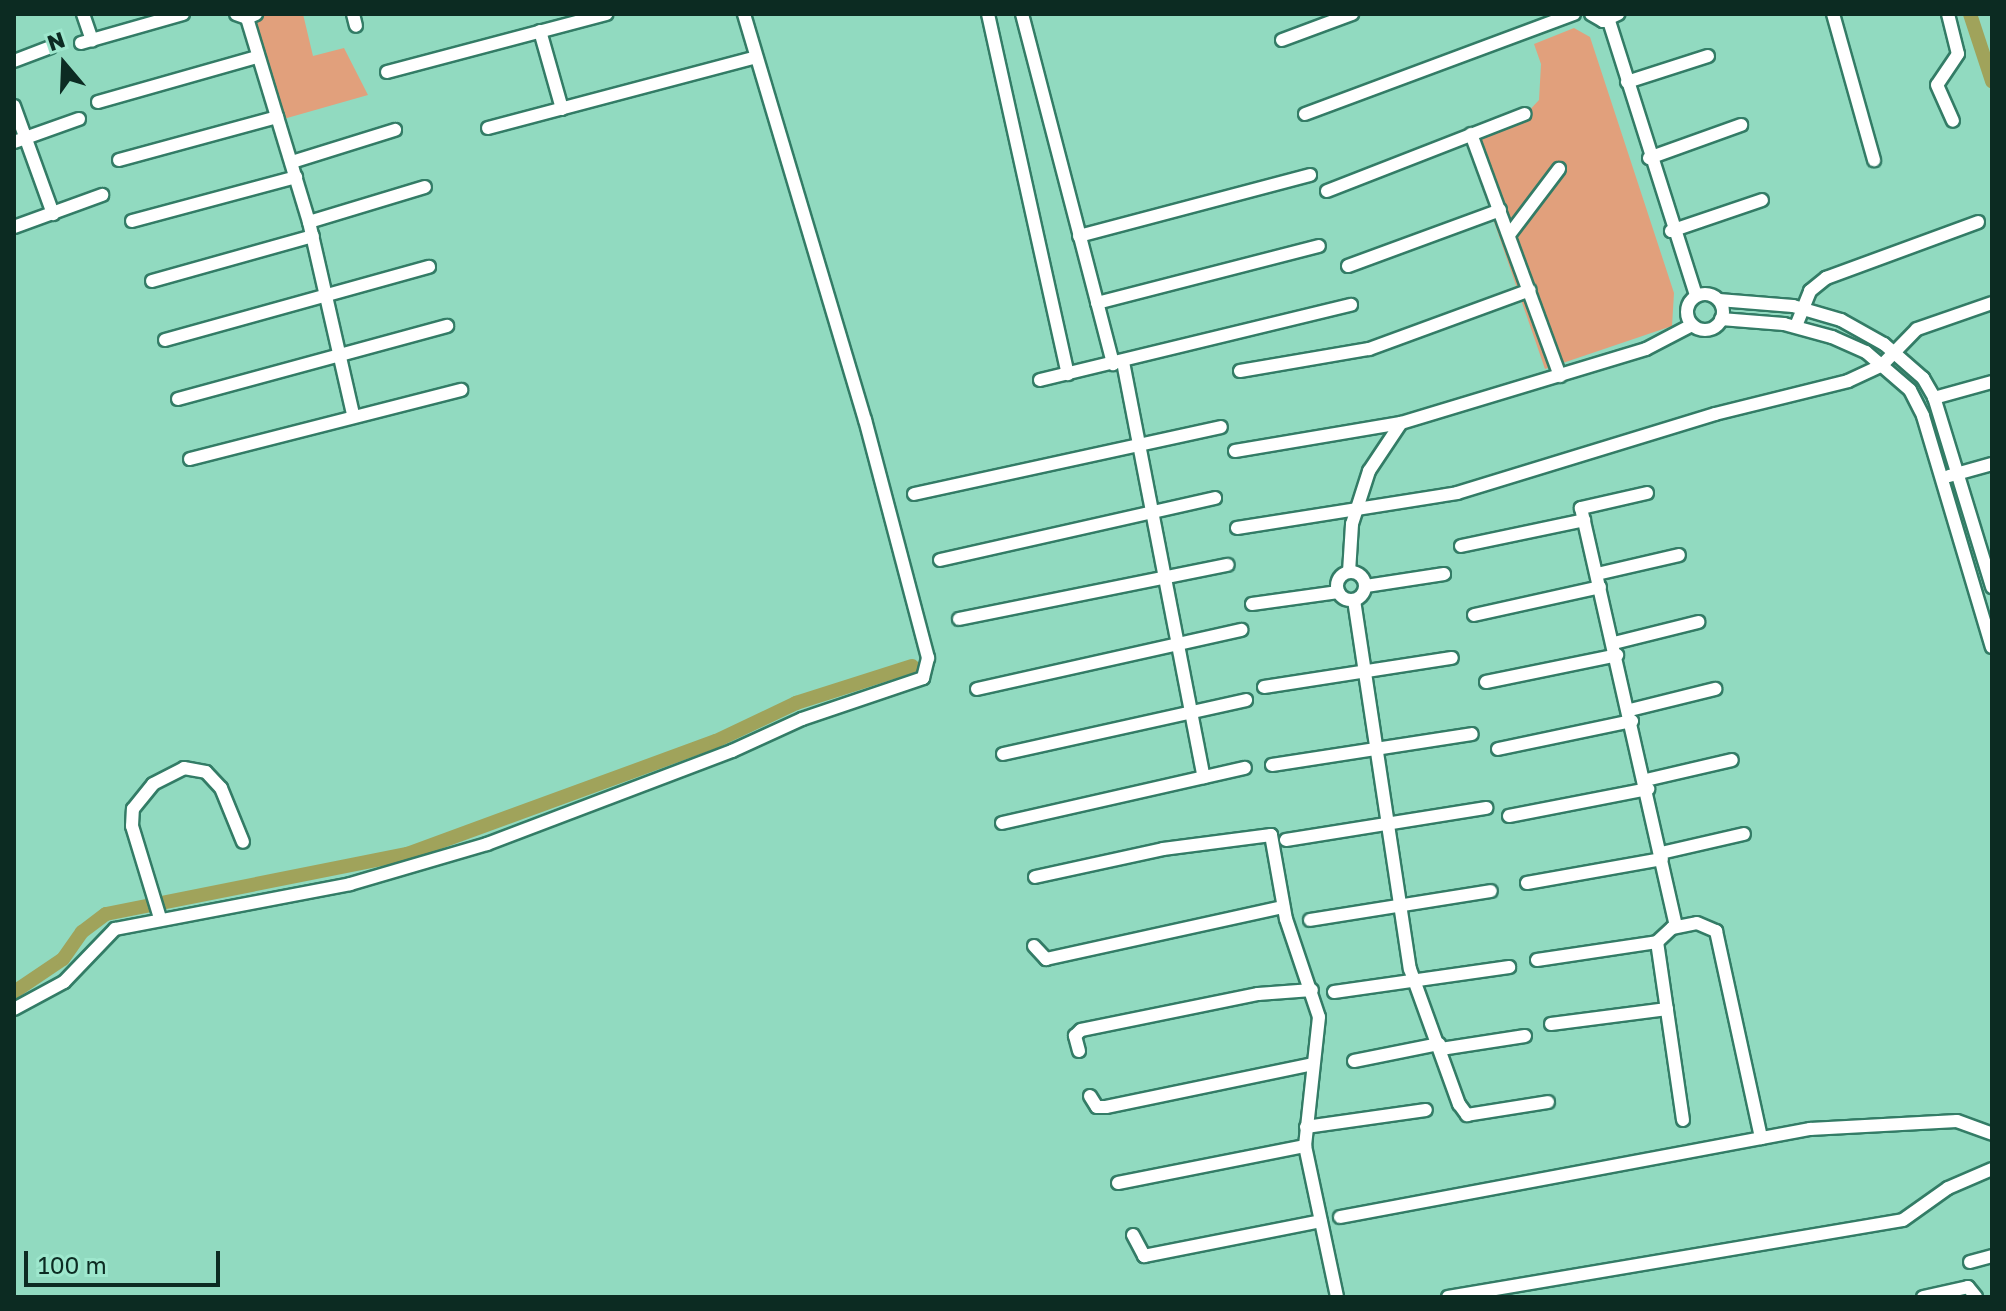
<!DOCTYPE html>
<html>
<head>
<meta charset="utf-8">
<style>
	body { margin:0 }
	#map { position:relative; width:2006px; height:1311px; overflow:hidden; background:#91dac0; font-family:"Golos Text",sans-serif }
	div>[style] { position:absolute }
	.green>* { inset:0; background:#e1a07c }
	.canal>* { height:14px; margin:-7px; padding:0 7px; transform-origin:7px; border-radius:7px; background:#a0a35b }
	.roads { filter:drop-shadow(2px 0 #337c66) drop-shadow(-2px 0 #337c66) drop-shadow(0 2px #337c66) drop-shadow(0 -2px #337c66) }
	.street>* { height:12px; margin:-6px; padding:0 6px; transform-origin:6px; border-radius:6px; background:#fff }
	.street>.ring { margin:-6px; padding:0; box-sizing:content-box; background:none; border:12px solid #fff; border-radius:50% }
	span { translate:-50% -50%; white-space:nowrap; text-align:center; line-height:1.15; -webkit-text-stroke:7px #9ee7cd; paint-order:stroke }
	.frame { position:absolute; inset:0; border:16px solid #0c2b22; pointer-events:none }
	.north { position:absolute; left:24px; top:24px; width:80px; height:80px; -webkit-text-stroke:6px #9ee7cd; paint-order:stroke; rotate:341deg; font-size:22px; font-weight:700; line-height:32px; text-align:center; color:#0c2b22 }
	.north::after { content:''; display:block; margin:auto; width:28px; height:36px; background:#0c2b22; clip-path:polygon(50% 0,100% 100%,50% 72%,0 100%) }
	.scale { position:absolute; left:24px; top:1251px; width:196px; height:36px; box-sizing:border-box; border:4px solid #0c2b22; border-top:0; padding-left:10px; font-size:24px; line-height:28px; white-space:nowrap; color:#0c2b22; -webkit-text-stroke:6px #9ee7cd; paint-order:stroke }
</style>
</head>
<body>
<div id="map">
	<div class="green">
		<i style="clip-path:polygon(303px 14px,313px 56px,344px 48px,368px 95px,273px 122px,247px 34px,256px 16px)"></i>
		<i style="clip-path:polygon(1574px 28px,1590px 37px,1674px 293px,1672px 326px,1545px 369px,1465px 138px,1525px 115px,1539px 100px,1541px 64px,1534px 44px)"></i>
	</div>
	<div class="canal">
		<i style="left:1970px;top:14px;width:71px;rotate:71.8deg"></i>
		<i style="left:14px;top:992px;width:59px;rotate:-34deg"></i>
		<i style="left:63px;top:959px;width:33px;rotate:-55deg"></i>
		<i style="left:82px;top:932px;width:30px;rotate:-37deg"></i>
		<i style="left:106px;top:914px;width:307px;rotate:-11.3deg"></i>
		<i style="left:407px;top:854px;width:329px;rotate:-20.1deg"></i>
		<i style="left:716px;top:741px;width:89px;rotate:-25.4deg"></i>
		<i style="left:796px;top:703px;width:122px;rotate:-17.7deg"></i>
	</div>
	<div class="roads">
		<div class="street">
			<i style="left:83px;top:14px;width:28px;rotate:71deg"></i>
			<i style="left:236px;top:14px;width:12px;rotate:20deg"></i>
			<i style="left:247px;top:18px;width:10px;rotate:-24deg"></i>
			<i style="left:353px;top:14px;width:12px;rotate:76deg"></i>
			<i style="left:988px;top:14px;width:369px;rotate:77.5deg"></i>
			<i style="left:1022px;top:14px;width:362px;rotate:75.4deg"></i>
			<i style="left:1591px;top:14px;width:14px;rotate:30deg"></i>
			<i style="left:1603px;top:21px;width:17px;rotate:-25deg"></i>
			<i style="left:1833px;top:14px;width:152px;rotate:74.3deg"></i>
			<i style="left:1948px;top:14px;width:41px;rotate:76deg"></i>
			<i style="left:1958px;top:54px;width:37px;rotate:124deg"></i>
			<i style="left:1937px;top:85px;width:39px;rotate:66deg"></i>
			<i style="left:247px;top:18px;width:213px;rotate:73.1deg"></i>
			<i style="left:309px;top:222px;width:197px;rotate:77.1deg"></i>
			<i style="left:1609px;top:21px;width:288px;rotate:72.4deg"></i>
			<i style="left:540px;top:31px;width:81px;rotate:74.2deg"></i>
			<i style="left:1282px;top:40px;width:75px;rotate:-20.4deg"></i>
			<i style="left:81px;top:43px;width:106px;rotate:-15.9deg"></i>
			<i style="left:14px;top:61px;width:39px;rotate:-21deg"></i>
			<i style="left:387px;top:72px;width:227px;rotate:-14.8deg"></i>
			<i style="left:1627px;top:82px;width:85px;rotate:-17.8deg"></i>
			<i style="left:98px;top:102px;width:165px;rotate:-15.8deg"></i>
			<i style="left:14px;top:106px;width:115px;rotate:70.1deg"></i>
			<i style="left:1305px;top:114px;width:287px;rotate:-20.4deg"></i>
			<i style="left:488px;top:128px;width:277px;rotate:-14.8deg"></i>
			<i style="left:1471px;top:134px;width:258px;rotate:69.8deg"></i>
			<i style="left:14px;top:142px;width:69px;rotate:-19.5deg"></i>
			<i style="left:1649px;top:158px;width:98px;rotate:-19.7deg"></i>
			<i style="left:119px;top:160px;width:164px;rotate:-15.2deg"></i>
			<i style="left:292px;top:162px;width:108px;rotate:-17.3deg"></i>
			<i style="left:1327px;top:191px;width:212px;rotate:-21.3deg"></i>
			<i style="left:132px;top:221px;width:170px;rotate:-15deg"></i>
			<i style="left:309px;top:222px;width:121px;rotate:-16.8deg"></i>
			<i style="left:14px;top:227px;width:94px;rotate:-20deg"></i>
			<i style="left:1671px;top:231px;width:96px;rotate:-18.8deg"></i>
			<i style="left:1509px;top:235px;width:83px;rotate:-52.9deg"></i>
			<i style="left:1079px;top:236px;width:239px;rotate:-14.8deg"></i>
			<i style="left:1348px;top:266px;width:162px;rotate:-20.2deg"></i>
			<i style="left:152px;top:281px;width:167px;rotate:-15.6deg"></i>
			<i class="ring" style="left:1687px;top:294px;width:24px;height:24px"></i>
			<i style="left:1719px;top:300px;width:74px;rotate:4.6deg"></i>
			<i style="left:1793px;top:306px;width:50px;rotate:16.3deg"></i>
			<i style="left:1841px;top:320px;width:49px;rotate:29.2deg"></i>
			<i style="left:1884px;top:344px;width:52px;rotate:41.1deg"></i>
			<i style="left:1923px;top:378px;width:22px;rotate:60deg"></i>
			<i style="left:1934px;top:397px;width:199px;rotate:73deg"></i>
			<i style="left:1097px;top:303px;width:229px;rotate:-14.4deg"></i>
			<i style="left:1721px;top:319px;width:63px;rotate:4.5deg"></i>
			<i style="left:1784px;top:324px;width:50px;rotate:15.2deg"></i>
			<i style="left:1832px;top:337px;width:37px;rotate:24deg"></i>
			<i style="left:1866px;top:352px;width:58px;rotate:40.8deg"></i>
			<i style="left:1910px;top:390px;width:29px;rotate:63deg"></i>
			<i style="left:1923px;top:416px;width:241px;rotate:73.4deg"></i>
			<i style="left:1796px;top:326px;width:38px;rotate:-68deg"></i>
			<i style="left:1810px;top:291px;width:21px;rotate:-39deg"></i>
			<i style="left:1826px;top:278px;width:162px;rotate:-20.2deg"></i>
			<i style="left:165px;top:340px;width:274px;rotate:-15.5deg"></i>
			<i style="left:1123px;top:362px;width:423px;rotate:79deg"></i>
			<i style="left:1240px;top:371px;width:131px;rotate:-9.7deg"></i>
			<i style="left:1369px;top:349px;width:171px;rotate:-20.1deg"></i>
			<i style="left:1040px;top:380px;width:320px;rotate:-13.6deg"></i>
			<i style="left:1934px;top:398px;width:60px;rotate:-15.4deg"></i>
			<i style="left:178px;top:399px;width:279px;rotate:-15.2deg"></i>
			<i style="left:1235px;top:451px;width:168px;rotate:-9.6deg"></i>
			<i style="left:190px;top:459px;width:280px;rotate:-14.3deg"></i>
			<i style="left:1949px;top:476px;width:45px;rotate:-15.6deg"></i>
			<i style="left:1647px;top:493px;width:68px;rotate:167.2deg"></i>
			<i style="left:1581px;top:508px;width:429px;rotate:77.2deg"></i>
			<i style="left:914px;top:494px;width:314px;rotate:-12.3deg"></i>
			<i style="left:1237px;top:528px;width:223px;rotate:-9deg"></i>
			<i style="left:1457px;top:493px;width:270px;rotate:-17deg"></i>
			<i style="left:1715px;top:414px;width:137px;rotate:-13.9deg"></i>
			<i style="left:1848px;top:381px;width:38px;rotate:-25deg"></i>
			<i style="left:1882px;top:365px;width:50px;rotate:-45.8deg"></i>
			<i style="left:1917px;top:329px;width:79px;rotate:-19.1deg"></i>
			<i style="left:1461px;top:546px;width:126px;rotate:-11.9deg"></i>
			<i style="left:940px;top:560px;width:282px;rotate:-12.7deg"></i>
			<i class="ring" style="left:1337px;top:572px;width:16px;height:16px"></i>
			<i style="left:1349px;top:572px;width:48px;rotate:-86.4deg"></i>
			<i style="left:1352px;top:524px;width:56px;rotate:-72.2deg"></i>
			<i style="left:1369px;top:471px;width:58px;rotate:-56.3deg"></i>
			<i style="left:1401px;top:423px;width:256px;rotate:-16.8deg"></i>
			<i style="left:1646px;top:349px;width:52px;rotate:-27.6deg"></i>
			<i style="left:1597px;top:574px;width:84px;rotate:-13deg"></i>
			<i style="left:1366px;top:586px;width:79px;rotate:-8.7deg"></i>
			<i style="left:1354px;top:600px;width:373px;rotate:81.4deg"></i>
			<i style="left:1410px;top:969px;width:144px;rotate:70.1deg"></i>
			<i style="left:1459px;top:1104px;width:14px;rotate:54deg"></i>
			<i style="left:1467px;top:1115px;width:82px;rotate:-9.1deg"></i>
			<i style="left:1252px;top:604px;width:87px;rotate:-7.9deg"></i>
			<i style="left:1474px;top:615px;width:129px;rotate:-12.5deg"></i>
			<i style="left:959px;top:619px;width:274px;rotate:-11.4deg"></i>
			<i style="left:1614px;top:643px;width:87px;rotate:-14deg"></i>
			<i style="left:1486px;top:682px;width:134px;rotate:-11.6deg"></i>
			<i style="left:1264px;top:687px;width:190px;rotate:-8.8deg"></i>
			<i style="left:977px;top:689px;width:271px;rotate:-12.6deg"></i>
			<i style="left:1630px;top:710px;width:88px;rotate:-13.9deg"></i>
			<i style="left:1498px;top:749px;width:137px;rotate:-11.8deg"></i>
			<i style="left:1003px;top:754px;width:249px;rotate:-12.5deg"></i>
			<i style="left:1272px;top:765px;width:202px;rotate:-8.8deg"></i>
			<i style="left:1646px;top:780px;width:88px;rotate:-13.1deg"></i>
			<i style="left:1509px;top:816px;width:142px;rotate:-11deg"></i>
			<i style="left:1002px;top:823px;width:249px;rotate:-12.8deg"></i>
			<i style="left:1286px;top:840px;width:203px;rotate:-9.1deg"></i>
			<i style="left:1661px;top:853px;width:85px;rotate:-12.9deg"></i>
			<i style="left:1035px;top:877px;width:131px;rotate:-12.3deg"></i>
			<i style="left:1163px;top:849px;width:109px;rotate:-7.4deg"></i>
			<i style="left:1271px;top:835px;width:85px;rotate:79.9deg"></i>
			<i style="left:1286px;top:919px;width:103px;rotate:71.4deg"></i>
			<i style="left:1319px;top:1017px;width:130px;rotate:96.2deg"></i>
			<i style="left:1305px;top:1146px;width:154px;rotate:78deg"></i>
			<i style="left:1527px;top:883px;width:137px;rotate:-10.1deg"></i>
			<i style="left:160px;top:918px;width:96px;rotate:-106.9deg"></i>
			<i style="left:132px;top:826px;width:17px;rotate:-87deg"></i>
			<i style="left:133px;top:809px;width:32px;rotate:-51deg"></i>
			<i style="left:153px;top:784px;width:35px;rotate:-27deg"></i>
			<i style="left:184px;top:768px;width:22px;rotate:10deg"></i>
			<i style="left:206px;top:772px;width:22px;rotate:47deg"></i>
			<i style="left:221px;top:788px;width:58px;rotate:67.8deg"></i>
			<i style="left:1310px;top:920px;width:183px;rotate:-9.1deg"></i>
			<i style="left:1034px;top:946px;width:18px;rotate:47deg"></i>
			<i style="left:1046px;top:959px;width:243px;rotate:-12.4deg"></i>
			<i style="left:1537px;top:960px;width:121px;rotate:-8.5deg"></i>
			<i style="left:1334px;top:992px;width:177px;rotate:-8.1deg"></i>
			<i style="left:14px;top:1009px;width:57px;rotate:-28.4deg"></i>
			<i style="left:64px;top:982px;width:74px;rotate:-46.1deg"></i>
			<i style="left:115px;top:929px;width:239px;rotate:-10.8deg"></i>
			<i style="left:350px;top:884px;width:143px;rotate:-16.3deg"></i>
			<i style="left:487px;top:844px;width:262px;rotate:-20.8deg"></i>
			<i style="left:732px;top:751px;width:77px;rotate:-24.6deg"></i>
			<i style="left:802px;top:719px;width:128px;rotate:-18.7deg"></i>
			<i style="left:923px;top:678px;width:21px;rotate:-76deg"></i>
			<i style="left:928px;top:658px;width:246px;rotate:-104.8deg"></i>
			<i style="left:865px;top:420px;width:424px;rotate:-106.6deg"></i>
			<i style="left:1551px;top:1024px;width:117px;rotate:-7.4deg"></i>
			<i style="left:1441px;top:1049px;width:85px;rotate:-8.8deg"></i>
			<i style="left:1079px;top:1051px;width:16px;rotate:-105deg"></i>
			<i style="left:1075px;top:1036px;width:8px;rotate:-45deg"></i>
			<i style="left:1081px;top:1030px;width:181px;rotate:-11.5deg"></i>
			<i style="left:1258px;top:994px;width:54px;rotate:-4.2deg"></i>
			<i style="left:1354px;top:1061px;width:87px;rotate:-11.3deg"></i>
			<i style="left:1090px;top:1096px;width:13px;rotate:58deg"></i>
			<i style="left:1097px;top:1107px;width:9px"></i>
			<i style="left:1106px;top:1107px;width:211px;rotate:-11.7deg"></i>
			<i style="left:1683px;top:1120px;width:180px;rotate:-98.3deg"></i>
			<i style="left:1657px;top:942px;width:21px;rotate:-43deg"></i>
			<i style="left:1672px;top:928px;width:25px;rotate:-11deg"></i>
			<i style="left:1697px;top:923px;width:21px;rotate:23deg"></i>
			<i style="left:1716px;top:931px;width:212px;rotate:77.7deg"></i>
			<i style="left:1306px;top:1127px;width:121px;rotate:-8.1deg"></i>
			<i style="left:1118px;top:1183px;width:191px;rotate:-11.2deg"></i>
			<i style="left:1340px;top:1217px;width:478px;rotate:-10.6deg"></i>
			<i style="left:1810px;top:1129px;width:147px;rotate:-3.1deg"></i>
			<i style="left:1957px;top:1121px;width:37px;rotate:20deg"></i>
			<i style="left:1133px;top:1235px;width:24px;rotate:62deg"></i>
			<i style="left:1144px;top:1256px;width:180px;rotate:-11.2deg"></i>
			<i style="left:1970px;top:1262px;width:23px;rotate:-15deg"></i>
			<i style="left:1448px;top:1297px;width:461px;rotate:-9.6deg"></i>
			<i style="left:1903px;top:1220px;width:55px;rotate:-35.4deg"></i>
			<i style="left:1948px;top:1188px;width:48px;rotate:-23.4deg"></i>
			<i style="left:1923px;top:1297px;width:46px;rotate:-12.5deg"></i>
			<i style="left:1968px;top:1287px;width:13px;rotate:51deg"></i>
		</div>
	</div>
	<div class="frame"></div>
	<div class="north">N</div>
	<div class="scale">100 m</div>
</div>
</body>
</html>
